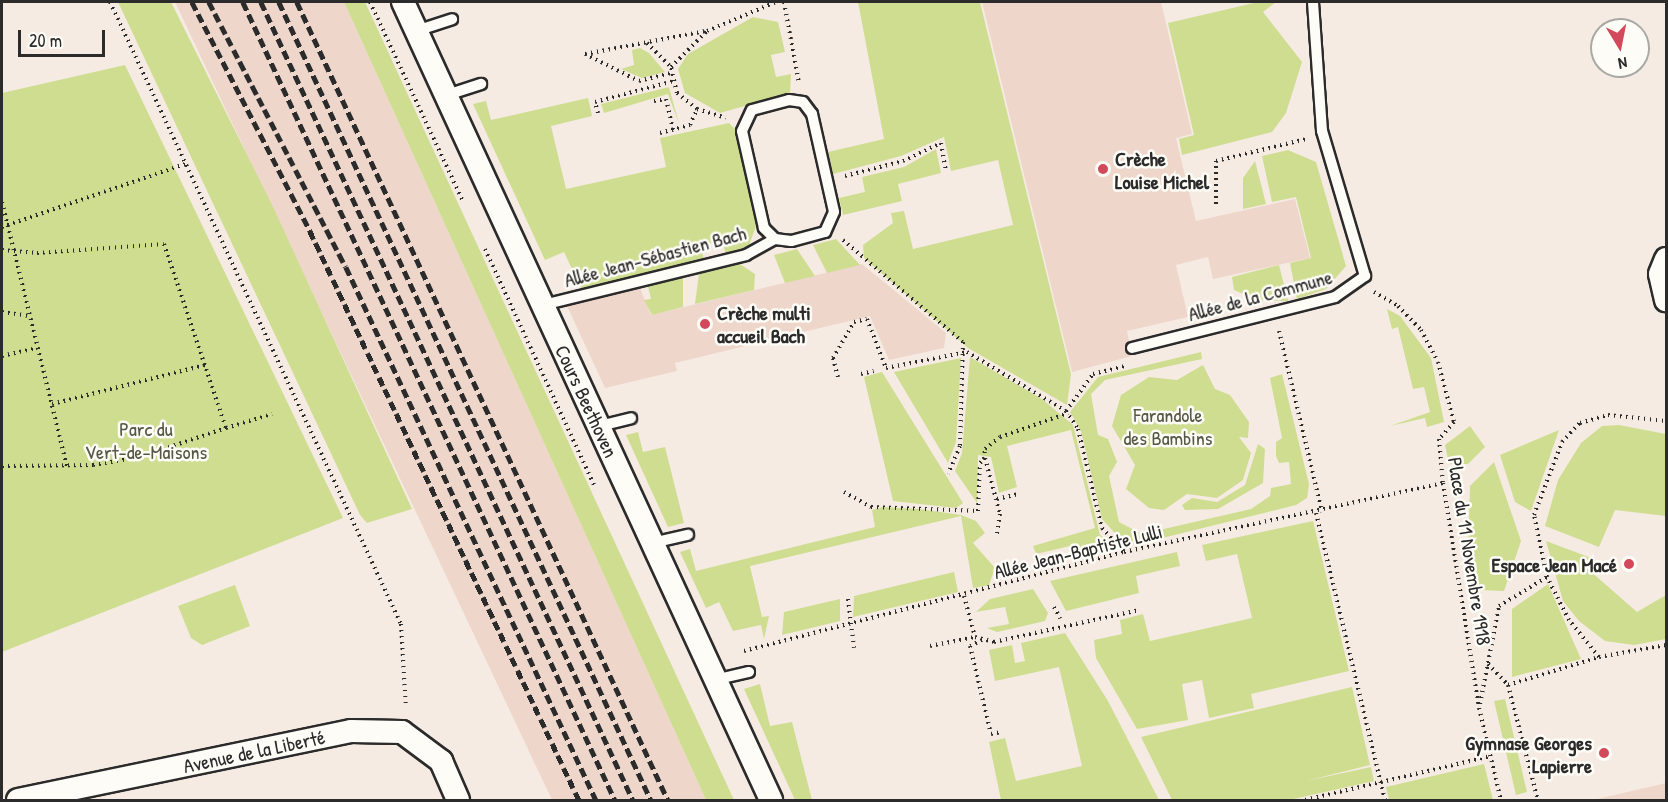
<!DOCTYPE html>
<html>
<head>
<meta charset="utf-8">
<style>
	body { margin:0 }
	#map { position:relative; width:1668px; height:802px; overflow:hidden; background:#f6ebe3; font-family:"Patrick Hand",sans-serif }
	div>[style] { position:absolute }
	.built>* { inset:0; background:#eed6cb }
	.green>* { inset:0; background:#cfdd91 }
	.path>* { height:4px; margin-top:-2px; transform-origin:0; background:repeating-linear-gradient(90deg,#2b2b2b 0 1.5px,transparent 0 6px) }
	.roads { filter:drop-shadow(2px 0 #2b2b2b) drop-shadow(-2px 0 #2b2b2b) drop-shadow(0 2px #2b2b2b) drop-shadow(0 -2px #2b2b2b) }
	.service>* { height:10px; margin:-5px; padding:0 5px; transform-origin:5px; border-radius:5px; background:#fdfcf7 }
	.minor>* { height:22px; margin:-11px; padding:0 11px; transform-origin:11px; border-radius:11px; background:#fdfcf7 }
	.rail>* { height:4.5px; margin-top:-2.25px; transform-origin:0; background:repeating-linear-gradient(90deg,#2b2b2b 0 9px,transparent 0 13.5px) }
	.dots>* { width:16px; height:16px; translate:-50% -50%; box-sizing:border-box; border:3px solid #fdfcf7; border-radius:50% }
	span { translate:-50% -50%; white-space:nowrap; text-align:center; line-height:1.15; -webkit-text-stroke:5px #fdfcf7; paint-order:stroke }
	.poi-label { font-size:20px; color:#2b2b2b; font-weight:700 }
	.left { translate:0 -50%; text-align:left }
	.right { translate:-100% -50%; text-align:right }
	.street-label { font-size:20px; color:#2b2b2b }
	.park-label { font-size:20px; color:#545844 }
	.frame { position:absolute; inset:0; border:3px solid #2b2b2b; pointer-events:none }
	.north { position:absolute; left:1590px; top:18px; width:60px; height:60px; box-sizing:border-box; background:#fdfcf7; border:2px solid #a9a8a5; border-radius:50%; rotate:170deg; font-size:16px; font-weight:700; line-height:24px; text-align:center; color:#2b2b2b }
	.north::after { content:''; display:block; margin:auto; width:21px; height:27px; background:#d1495b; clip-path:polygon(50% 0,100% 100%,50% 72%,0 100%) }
	.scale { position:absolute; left:18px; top:30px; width:87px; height:27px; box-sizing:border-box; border:3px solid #2b2b2b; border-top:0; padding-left:8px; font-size:18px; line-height:21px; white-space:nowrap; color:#2b2b2b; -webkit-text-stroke:4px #fdfcf7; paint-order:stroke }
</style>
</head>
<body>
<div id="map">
	<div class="built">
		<i style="clip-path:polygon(175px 2px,344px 2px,706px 800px,552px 800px)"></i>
		<i style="clip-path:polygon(982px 2px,1161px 2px,1192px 134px,1176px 138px,1196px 221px,1295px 199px,1310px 258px,1213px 279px,1208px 257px,1176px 265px,1188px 317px,1127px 331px,1132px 356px,1072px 372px)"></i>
		<i style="clip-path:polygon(862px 264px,946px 333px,944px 348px,889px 360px,870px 316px,675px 363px,677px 371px,605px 388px,567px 306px,640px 288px,651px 315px)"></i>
		<i style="clip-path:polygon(1666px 783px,1666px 800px,1593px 800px)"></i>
	</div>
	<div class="green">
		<i style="clip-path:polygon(118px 2px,171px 2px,274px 209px,412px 509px,367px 523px,360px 515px)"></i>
		<i style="clip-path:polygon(344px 2px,365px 2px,734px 800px,706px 800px)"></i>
		<i style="clip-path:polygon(858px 2px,980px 2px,1071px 374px,1067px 405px,968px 348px,864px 258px,863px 245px,893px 223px,891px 213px,904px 211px,913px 249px,1013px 225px,998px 160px,951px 171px,944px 137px,901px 156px,833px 174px,828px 152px,884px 139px)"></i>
		<i style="clip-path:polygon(1258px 2px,1276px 2px,1263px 12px,1302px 62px,1286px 113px,1272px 132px,1182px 155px,1179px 139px,1194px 135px,1168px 23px)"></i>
		<i style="clip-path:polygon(753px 17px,778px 22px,785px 52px,771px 55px,776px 77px,791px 74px,790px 93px,720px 113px,685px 93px,678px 69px,688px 54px)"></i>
		<i style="clip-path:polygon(640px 48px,649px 53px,665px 72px,642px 78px,621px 69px,634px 65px,632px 50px)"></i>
		<i style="clip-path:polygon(125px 65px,343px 518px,2px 652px,2px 93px)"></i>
		<i style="clip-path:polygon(669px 87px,679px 124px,668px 94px,604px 113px,601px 104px)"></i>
		<i style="clip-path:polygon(588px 98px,592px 116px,551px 126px,566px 189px,666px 167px,660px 138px,729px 123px,737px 131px,758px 221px,749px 245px,726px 255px,722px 240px,701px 246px,704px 260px,582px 290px,564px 252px,545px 260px,473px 104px,486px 101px,491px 120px)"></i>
		<i style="clip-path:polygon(936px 149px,941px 173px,898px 184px,902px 201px,843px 215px,839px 198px,865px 192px,862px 177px,904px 167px)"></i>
		<i style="clip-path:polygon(1288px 150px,1316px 162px,1346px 266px,1326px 289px,1297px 299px,1290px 263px,1311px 258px,1296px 197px,1272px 202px,1262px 156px)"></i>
		<i style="clip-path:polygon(1255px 161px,1266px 204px,1243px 209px,1243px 178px)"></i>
		<i style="clip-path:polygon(836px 239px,860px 265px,827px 273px,813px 245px)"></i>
		<i style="clip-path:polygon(797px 249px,815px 276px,785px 283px,774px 255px)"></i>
		<i style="clip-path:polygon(740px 264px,755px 274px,754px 290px,695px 304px,699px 273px)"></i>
		<i style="clip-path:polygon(1279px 265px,1288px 301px,1257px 300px,1234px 290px,1232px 277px)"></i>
		<i style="clip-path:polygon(683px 278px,683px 307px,652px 315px,644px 300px,651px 299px,648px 286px)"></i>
		<i style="clip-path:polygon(1387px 309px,1400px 316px,1431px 358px,1444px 422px,1427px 427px,1425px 418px,1390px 426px,1430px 412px,1424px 387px,1413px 389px,1398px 327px,1392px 329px)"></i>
		<i style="clip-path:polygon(1201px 352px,1202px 359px,1105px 380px,1091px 394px,1098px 435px,1108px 439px,1117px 462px,1109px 476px,1119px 522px,1142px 534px,1251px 509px,1270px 496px,1271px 488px,1291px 484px,1289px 462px,1279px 463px,1276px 456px,1276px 442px,1282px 438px,1270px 378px,1282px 374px,1309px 484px,1307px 498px,1296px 505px,1138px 544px,1122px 541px,1102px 519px,1081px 431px,1070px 412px,1098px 377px)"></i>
		<i style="clip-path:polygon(970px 357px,1042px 399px,1073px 425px,1100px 535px,1114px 546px,1074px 562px,1070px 546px,1036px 554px,1033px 546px,1095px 528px,1071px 430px,1007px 446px,1017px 487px,999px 493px,991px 457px,978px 455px,977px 503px,955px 471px,962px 453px)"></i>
		<i style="clip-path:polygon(961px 358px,956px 442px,948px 463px,894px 372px)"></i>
		<i style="clip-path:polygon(1203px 365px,1215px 389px,1230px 395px,1249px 422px,1248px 438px,1239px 437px,1251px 453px,1243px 480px,1217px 498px,1187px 494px,1164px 510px,1149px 508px,1126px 489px,1135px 465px,1112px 426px,1121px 395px,1149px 377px,1177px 380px)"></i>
		<i style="clip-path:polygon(882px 372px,963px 503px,956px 508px,893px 501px,864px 377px)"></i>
		<i style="clip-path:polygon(1619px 425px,1666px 434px,1666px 516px,1615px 510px,1599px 547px,1545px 526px,1558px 480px,1581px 443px,1602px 426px)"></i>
		<i style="clip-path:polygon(1470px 426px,1485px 447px,1468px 464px,1449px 464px,1445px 445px)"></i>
		<i style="clip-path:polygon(1559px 430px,1531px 511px,1515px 502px,1500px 455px)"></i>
		<i style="clip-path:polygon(638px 432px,643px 452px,665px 447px,684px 523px,668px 527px,626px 435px)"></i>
		<i style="clip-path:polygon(1258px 444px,1265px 449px,1263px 483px,1218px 509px,1185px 510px,1182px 505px,1192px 498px,1217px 502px,1245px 485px)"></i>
		<i style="clip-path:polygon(1494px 462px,1521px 541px,1504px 591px,1478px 590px,1468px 552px,1470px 486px)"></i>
		<i style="clip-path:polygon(883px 507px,919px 509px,961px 515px,976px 521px,985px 533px,973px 543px,995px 568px,989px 585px,973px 588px,961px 516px,750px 566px,762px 617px,769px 616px,764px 639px,761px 625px,733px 631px,719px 602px,706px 608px,680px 552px,690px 549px,696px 571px,875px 527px,872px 510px)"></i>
		<i style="clip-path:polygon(1313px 521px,1349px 671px,1251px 694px,1254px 708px,1209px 718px,1202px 680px,1182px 684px,1188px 720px,1137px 729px,1096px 658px,1094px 640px,1122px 634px,1120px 620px,1143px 614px,1150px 641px,1252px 618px,1237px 554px,1206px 561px,1202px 545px)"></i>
		<i style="clip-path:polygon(1546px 541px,1594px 559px,1589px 570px,1637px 612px,1666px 595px,1666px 639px,1634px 645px,1605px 641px,1579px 621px,1563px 601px)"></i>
		<i style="clip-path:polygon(1177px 552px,1180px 566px,1136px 576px,1139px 593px,1066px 611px,1050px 581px)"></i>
		<i style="clip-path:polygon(954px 572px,958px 592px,853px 617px,854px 596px)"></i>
		<i style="clip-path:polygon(1548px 584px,1581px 659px,1512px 677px,1512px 609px)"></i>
		<i style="clip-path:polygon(235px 585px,250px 626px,202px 645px,191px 638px,178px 606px)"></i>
		<i style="clip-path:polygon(1033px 589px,1048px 613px,1045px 621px,997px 632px,987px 628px,1009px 624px,1005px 607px,976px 612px,990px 599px)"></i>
		<i style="clip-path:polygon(840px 599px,840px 621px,782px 635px,784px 612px)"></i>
		<i style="clip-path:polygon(1065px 633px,1108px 701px,1159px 800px,1001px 800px,989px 742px,1005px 738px,1016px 781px,1082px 766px,1059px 667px,995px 681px,989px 650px,1012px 645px,1015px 663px,1025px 661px,1021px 643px)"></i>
		<i style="clip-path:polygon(760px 684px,770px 726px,792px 722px,812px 800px,795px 800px,744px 689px)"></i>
		<i style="clip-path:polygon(1352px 687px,1370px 765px,1306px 781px,1371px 767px,1374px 781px,1289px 800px,1172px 800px,1141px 737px)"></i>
		<i style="clip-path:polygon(1505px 699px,1527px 792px,1516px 795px,1494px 701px)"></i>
		<i style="clip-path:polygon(1484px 764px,1493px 800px,1389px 800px,1386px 787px)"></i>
	</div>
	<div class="path">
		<i style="left:110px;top:2px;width:687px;rotate:64.93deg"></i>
		<i style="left:401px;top:624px;width:83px;rotate:86.6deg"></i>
		<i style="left:370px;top:2px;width:220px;rotate:65deg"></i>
		<i style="left:784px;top:2px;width:82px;rotate:79.5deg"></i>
		<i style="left:647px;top:43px;width:34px;rotate:45deg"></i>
		<i style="left:585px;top:54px;width:123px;rotate:-10.8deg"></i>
		<i style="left:585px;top:54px;width:60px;rotate:26.6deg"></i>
		<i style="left:639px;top:81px;width:34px;rotate:-14deg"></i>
		<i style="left:654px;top:101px;width:12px;rotate:-9deg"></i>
		<i style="left:666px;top:99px;width:32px;rotate:77deg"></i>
		<i style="left:697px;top:109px;width:26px;rotate:-141deg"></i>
		<i style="left:677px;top:93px;width:27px;rotate:-103deg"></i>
		<i style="left:671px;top:67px;width:51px;rotate:-45deg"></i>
		<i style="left:707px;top:31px;width:75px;rotate:-22.8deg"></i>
		<i style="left:598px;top:113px;width:11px;rotate:-105deg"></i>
		<i style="left:595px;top:102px;width:82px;rotate:-14.9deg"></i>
		<i style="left:660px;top:133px;width:31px;rotate:-15deg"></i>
		<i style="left:690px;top:125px;width:17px;rotate:-66deg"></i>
		<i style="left:697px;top:109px;width:30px;rotate:17deg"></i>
		<i style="left:845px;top:176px;width:60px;rotate:-14.5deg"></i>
		<i style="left:903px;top:161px;width:42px;rotate:-25.3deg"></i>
		<i style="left:941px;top:143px;width:27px;rotate:80deg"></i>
		<i style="left:2px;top:202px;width:272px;rotate:76.2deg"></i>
		<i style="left:1216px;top:204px;width:43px;rotate:-90deg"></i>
		<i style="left:1216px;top:161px;width:93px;rotate:-13.7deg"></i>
		<i style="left:2px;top:227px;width:197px;rotate:-19deg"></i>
		<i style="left:843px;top:240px;width:157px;rotate:40.4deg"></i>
		<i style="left:963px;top:342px;width:104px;rotate:91.7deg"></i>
		<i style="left:960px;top:446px;width:30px;rotate:113deg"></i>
		<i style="left:485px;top:249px;width:262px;rotate:65.2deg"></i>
		<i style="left:2px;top:250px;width:35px;rotate:5deg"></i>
		<i style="left:37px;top:253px;width:127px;rotate:-4.1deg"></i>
		<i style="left:164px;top:244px;width:194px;rotate:71.4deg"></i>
		<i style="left:226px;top:428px;width:48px;rotate:-16.9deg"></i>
		<i style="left:1374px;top:292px;width:28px;rotate:30deg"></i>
		<i style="left:1398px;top:306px;width:33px;rotate:46deg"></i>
		<i style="left:1421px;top:330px;width:36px;rotate:62deg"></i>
		<i style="left:1438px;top:362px;width:62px;rotate:75.1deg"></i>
		<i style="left:1454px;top:422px;width:23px;rotate:131deg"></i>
		<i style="left:1439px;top:439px;width:44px;rotate:84.8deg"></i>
		<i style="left:1443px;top:483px;width:228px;rotate:80.9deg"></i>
		<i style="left:1479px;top:708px;width:95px;rotate:76.6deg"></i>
		<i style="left:2px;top:312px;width:28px;rotate:8deg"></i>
		<i style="left:1279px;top:331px;width:186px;rotate:76.6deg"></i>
		<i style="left:2px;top:356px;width:36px;rotate:-13deg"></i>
		<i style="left:861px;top:374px;width:13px;rotate:-13deg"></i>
		<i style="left:838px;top:377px;width:20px;rotate:-105deg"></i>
		<i style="left:833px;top:358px;width:42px;rotate:-59.7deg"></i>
		<i style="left:854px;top:322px;width:13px;rotate:-13deg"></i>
		<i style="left:867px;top:319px;width:53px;rotate:68.8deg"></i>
		<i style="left:886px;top:368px;width:83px;rotate:-11.2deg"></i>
		<i style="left:967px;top:352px;width:115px;rotate:30.8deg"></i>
		<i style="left:1066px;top:411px;width:46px;rotate:-53.9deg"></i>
		<i style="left:1093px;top:374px;width:32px;rotate:-14deg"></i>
		<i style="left:52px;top:404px;width:158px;rotate:-14.3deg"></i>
		<i style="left:1066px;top:411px;width:22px;rotate:56deg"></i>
		<i style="left:1078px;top:429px;width:102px;rotate:76.4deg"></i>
		<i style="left:1102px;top:528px;width:33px;rotate:47deg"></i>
		<i style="left:984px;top:459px;width:10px;rotate:-84deg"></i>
		<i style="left:985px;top:449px;width:19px;rotate:-39deg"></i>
		<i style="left:1000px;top:437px;width:72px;rotate:-19.4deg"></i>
		<i style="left:2px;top:466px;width:91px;rotate:-0.6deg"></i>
		<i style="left:93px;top:465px;width:48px;rotate:-9.7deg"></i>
		<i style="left:140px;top:457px;width:91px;rotate:-18.6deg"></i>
		<i style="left:844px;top:492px;width:31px;rotate:29deg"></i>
		<i style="left:871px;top:507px;width:107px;rotate:2.1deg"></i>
		<i style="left:978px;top:511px;width:48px;rotate:-87.6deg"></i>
		<i style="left:980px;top:463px;width:7px;rotate:-45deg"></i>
		<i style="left:985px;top:458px;width:58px;rotate:75deg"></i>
		<i style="left:1000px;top:514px;width:20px;rotate:99deg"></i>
		<i style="left:997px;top:499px;width:22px;rotate:-13deg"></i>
		<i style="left:1316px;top:513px;width:295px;rotate:76.5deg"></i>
		<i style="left:964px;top:596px;width:42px;rotate:75deg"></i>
		<i style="left:975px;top:637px;width:20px;rotate:15deg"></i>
		<i style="left:994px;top:642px;width:148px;rotate:-12.4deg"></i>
		<i style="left:848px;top:599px;width:49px;rotate:83deg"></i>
		<i style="left:1054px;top:607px;width:13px;rotate:61deg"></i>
		<i style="left:982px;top:640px;width:13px;rotate:153deg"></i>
		<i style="left:970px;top:646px;width:90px;rotate:76.6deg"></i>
		<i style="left:991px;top:734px;width:11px;rotate:-10deg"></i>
		<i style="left:930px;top:646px;width:46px;rotate:-11.3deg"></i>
		<i style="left:744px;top:651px;width:393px;rotate:-14.6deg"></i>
		<i style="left:1124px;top:552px;width:326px;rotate:-12.2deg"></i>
		<i style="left:1599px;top:657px;width:48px;rotate:-129deg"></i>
		<i style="left:1569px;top:620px;width:48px;rotate:-117.1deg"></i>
		<i style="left:1547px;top:577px;width:63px;rotate:-101.8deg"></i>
		<i style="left:1534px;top:515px;width:78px;rotate:-69deg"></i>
		<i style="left:1562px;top:442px;width:26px;rotate:-47deg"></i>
		<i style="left:1580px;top:423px;width:29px;rotate:-16deg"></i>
		<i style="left:1608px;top:415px;width:58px;rotate:5.9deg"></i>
		<i style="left:1488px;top:664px;width:29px;rotate:46deg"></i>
		<i style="left:1508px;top:685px;width:119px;rotate:75.4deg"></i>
		<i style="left:1508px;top:685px;width:95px;rotate:-17.1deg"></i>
		<i style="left:1599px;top:657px;width:68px;rotate:-10.2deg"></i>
		<i style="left:1480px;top:704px;width:100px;rotate:-79deg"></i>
		<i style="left:1499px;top:606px;width:56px;rotate:-31.1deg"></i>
		<i style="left:1305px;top:800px;width:191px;rotate:-13.3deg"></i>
	</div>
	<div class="roads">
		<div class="service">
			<i style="left:416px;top:31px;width:38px;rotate:-18deg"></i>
			<i style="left:447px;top:95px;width:36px;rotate:-18deg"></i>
			<i style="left:789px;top:100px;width:14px;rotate:8deg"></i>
			<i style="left:803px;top:102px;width:15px;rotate:53deg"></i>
			<i style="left:812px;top:114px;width:100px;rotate:77.3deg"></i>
			<i style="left:834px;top:212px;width:22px;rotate:114deg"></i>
			<i style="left:825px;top:232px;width:35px;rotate:165deg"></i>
			<i style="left:791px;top:241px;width:16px;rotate:-173deg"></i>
			<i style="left:775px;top:239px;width:16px;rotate:-135deg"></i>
			<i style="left:764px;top:228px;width:99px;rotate:-102.8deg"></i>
			<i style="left:742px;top:131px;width:23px;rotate:-65deg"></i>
			<i style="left:752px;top:110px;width:38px;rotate:-15deg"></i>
			<i style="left:543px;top:305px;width:209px;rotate:-13.8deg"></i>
			<i style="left:746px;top:255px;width:33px;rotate:-29deg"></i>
			<i style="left:1132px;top:348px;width:209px;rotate:-14.1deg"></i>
			<i style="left:1335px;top:297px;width:37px;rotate:-35deg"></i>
			<i style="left:1365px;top:276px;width:151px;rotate:-106.5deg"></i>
			<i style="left:1322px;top:131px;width:129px;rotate:-94deg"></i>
			<i style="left:600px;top:426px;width:32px;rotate:-14deg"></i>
			<i style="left:652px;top:543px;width:37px;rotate:-13deg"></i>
			<i style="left:714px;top:680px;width:36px;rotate:-13deg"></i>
		</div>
		<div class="minor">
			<i style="left:403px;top:2px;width:879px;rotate:65.24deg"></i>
			<i style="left:1666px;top:259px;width:16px;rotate:112deg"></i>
			<i style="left:1660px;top:274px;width:27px;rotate:77deg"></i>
			<i style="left:18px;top:800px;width:340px;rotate:-11.7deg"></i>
			<i style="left:351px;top:731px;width:51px;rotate:1.1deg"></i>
			<i style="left:402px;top:732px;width:49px;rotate:36.6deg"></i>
			<i style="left:441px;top:761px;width:43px;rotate:66.4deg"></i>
		</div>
	</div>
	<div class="rail">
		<i style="left:192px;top:2px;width:258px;rotate:62.7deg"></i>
		<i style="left:310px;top:231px;width:629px;rotate:64.7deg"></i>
		<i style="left:209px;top:2px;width:298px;rotate:62.7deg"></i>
		<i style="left:346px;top:267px;width:589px;rotate:64.87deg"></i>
		<i style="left:243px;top:2px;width:880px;rotate:65.01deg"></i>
		<i style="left:261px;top:2px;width:880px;rotate:65.01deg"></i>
		<i style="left:279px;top:2px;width:880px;rotate:65.01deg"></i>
		<i style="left:297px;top:2px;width:880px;rotate:65.07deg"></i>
	</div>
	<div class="dots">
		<i style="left:1103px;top:169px;background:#d1495b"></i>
		<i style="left:705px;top:324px;background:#d1495b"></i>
		<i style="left:1629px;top:564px;background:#d1495b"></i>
		<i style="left:1604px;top:753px;background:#d1495b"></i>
	</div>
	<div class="poi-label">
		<span class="left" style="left:1115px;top:170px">Crèche<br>Louise Michel</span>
		<span class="left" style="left:717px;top:324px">Crèche multi<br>accueil Bach</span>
		<span class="right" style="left:1617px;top:564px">Espace Jean Macé</span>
		<span class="right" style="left:1592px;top:754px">Gymnase Georges<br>Lapierre</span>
	</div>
	<div class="street-label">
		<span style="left:655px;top:256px;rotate:-15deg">Allée Jean-Sébastien Bach</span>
		<span style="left:1260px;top:295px;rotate:-15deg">Allée de la Commune</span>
		<span style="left:587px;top:401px;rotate:65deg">Cours Beethoven</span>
		<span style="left:1078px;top:551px;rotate:-14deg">Allée Jean-Baptiste Lulli</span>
		<span style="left:1470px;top:551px;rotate:81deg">Place du 11 Novembre 1918</span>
		<span style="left:254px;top:751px;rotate:-12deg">Avenue de la Liberté</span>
	</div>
	<div class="park-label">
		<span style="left:1168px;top:426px">Farandole<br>des Bambins</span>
		<span style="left:146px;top:440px">Parc du<br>Vert-de-Maisons</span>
	</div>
	<div class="frame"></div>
	<div class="north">N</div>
	<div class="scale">20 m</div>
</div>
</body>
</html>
